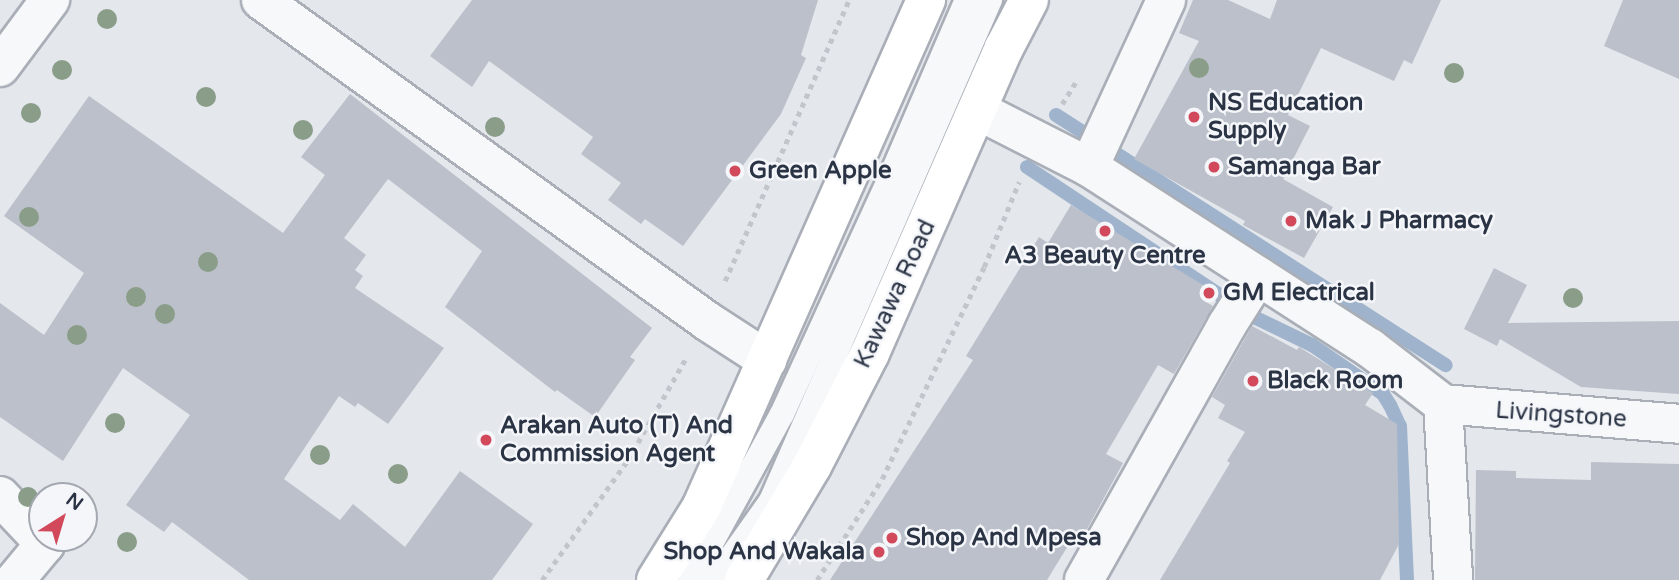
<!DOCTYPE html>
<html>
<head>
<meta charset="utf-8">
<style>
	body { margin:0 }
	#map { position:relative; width:1679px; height:580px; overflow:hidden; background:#e4e7ec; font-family:"Varela Round",sans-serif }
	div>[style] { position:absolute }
	.stream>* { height:14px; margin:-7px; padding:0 7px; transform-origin:7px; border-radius:7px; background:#9fb4cc }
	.building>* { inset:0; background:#bbc0ca }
	.path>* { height:4.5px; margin-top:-2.25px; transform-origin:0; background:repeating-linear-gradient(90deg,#c2c5cb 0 5px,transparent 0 10px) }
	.roads { filter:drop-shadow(2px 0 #a9aeb7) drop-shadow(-2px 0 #a9aeb7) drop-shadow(0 2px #a9aeb7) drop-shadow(0 -2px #a9aeb7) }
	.lane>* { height:24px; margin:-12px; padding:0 12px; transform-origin:12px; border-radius:12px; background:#f7f8fa }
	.street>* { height:38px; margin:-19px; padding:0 19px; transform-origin:19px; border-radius:19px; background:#f7f8fa }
	.primary>* { height:38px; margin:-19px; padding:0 19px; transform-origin:19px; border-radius:19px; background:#fff }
	.trees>* { width:20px; height:20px; margin:-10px; border-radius:50%; background:#899d89 }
	.dots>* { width:19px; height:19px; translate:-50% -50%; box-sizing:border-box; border:4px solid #f4f6f9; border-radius:50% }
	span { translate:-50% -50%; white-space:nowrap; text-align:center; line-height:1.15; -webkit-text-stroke:5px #f4f6f9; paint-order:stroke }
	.poi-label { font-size:24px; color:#2b3445; font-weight:700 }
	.left { translate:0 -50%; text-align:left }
	.right { translate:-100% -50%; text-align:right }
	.street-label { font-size:24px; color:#2b3445 }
	.north { position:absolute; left:28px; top:482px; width:70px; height:70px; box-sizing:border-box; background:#f4f6f9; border:2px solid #a4a8b1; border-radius:50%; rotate:37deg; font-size:19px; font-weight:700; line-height:28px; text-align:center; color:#2b3445 }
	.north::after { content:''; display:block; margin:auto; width:24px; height:32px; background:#d1495b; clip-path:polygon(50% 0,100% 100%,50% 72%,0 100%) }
</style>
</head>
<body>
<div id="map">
	<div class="stream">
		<i style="left:1056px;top:115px;width:463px;rotate:32.7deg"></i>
		<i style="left:1027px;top:167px;width:237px;rotate:33.6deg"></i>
		<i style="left:1254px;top:317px;width:64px;rotate:25.8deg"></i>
		<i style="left:1312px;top:345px;width:86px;rotate:34.6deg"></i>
		<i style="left:1383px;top:394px;width:13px;rotate:58deg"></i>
		<i style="left:1390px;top:405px;width:23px;rotate:65deg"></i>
		<i style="left:1400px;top:426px;width:154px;rotate:87.4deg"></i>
	</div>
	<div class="building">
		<i style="clip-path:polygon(472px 0,818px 0,801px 55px,806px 58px,781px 114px,683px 246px,645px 219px,641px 224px,608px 200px,621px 183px,581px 154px,593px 137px,489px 61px,472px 87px,430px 56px)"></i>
		<i style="clip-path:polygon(1193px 0,1228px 0,1270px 19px,1277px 0,1441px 0,1412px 64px,1404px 60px,1394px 81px,1321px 48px,1288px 115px,1310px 126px,1283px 179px,1333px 207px,1304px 258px,1243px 225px,1245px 221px,1134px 159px,1199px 41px,1179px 33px)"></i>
		<i style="clip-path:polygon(1623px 0,1679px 0,1679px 79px,1604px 46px)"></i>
		<i style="clip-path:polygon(350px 94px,652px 328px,630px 357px,635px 360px,595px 417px,557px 390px,555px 392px,445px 307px,482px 251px,388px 179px,344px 238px,366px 255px,355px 270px,363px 276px,355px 288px,444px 348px,388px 424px,358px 403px,355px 407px,339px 396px,284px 479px,340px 520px,353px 504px,405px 547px,460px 471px,533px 524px,492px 580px,249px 580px,172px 522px,164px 532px,126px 505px,190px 415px,123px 368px,63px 461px,0 417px,0 303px,44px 335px,84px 273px,4px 216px,89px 96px,283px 233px,325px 175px,301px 157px)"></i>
		<i style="clip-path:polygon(1071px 205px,1213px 291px,1206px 302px,1213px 306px,1174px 374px,1158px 365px,1106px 454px,1123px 463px,1081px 540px,1074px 536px,1047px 580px,830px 580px,973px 360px,966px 356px,1039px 237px,1048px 243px)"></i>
		<i style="clip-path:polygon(1494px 268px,1527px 285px,1508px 323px,1679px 321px,1679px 394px,1581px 387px,1500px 339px,1497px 346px,1464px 329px)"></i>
		<i style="clip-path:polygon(1252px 326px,1297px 350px,1299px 347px,1373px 393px,1365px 405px,1397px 424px,1399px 544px,1380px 580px,1160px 580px,1230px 463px,1227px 461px,1245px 432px,1218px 418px,1225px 405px,1212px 397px)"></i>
		<i style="clip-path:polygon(1591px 462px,1679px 464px,1679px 580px,1475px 580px,1476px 470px,1516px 471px,1516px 478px,1591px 480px)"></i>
	</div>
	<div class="path">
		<i style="left:1062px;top:104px;width:26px;rotate:-58deg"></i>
		<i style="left:725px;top:281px;width:307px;rotate:-66.2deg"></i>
		<i style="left:542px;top:580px;width:148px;rotate:-54.4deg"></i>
		<i style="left:628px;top:460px;width:117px;rotate:-60.4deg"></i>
		<i style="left:817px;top:580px;width:120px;rotate:-57.2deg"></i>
		<i style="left:882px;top:479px;width:235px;rotate:-64.3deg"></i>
		<i style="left:984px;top:267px;width:92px;rotate:-67.6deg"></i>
	</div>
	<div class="roads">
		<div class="lane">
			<i style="left:691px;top:580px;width:189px;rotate:-61.3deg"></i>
			<i style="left:782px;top:414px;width:254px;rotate:-65.4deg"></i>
			<i style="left:888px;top:183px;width:199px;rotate:-66.7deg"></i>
			<i style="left:715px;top:580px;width:97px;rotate:-54.7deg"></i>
			<i style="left:771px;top:501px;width:547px;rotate:-66.39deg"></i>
		</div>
		<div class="street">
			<i style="left:261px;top:0;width:550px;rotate:35.74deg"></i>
			<i style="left:707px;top:321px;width:72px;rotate:33deg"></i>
			<i style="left:0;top:67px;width:84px;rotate:-53.3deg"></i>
			<i style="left:977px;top:110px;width:126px;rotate:27deg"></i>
			<i style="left:1089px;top:167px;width:334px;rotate:32.8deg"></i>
			<i style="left:1370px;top:348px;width:92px;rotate:37.5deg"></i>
			<i style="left:1443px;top:404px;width:176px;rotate:86.7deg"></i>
			<i style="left:1089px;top:167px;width:184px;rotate:-65.2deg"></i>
			<i style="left:1443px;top:404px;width:237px;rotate:4.8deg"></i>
			<i style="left:0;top:496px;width:66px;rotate:46.8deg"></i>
			<i style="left:45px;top:544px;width:47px;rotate:129.8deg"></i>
			<i style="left:1084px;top:580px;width:292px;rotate:-60.7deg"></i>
			<i style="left:1227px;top:325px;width:58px;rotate:-57.7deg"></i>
		</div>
		<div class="primary">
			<i style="left:656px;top:580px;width:85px;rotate:-58deg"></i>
			<i style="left:701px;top:508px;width:556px;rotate:-66.11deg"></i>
			<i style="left:744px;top:580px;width:133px;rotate:-59.2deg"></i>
			<i style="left:812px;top:466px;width:127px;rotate:-62.8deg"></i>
			<i style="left:870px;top:353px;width:333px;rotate:-66.3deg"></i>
			<i style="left:1004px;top:48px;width:54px;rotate:-62.5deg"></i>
		</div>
	</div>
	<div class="trees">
		<i style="left:107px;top:19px"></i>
		<i style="left:1199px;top:68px"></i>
		<i style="left:62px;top:70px"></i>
		<i style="left:1454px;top:73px"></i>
		<i style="left:206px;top:97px"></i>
		<i style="left:31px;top:113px"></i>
		<i style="left:495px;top:127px"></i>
		<i style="left:303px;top:130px"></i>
		<i style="left:29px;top:217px"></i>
		<i style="left:208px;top:262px"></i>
		<i style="left:136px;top:297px"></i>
		<i style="left:1573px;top:298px"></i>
		<i style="left:165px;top:314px"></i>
		<i style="left:77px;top:335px"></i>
		<i style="left:115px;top:423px"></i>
		<i style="left:320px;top:455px"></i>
		<i style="left:398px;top:474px"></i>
		<i style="left:28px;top:497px"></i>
		<i style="left:127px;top:542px"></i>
	</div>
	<div class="dots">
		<i style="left:1194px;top:117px;background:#d1495b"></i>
		<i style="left:1214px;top:167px;background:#d1495b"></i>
		<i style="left:735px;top:171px;background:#d1495b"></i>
		<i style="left:1291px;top:221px;background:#d1495b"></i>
		<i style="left:1105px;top:231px;background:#d1495b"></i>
		<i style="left:1209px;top:293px;background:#d1495b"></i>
		<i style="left:1253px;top:381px;background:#d1495b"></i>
		<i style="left:486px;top:440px;background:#d1495b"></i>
		<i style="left:892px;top:538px;background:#d1495b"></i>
		<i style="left:879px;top:552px;background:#d1495b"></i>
	</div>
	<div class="poi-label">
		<span class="left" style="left:1208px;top:117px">NS Education<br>Supply</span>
		<span class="left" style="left:1228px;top:167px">Samanga Bar</span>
		<span class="left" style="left:749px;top:171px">Green Apple</span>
		<span class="left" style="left:1305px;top:221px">Mak J Pharmacy</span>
		<span style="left:1105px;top:256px">A3 Beauty Centre</span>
		<span class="left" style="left:1223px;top:293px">GM Electrical</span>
		<span class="left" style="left:1267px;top:381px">Black Room</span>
		<span class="left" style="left:500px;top:440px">Arakan Auto (T) And<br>Commission Agent</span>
		<span class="left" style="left:906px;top:538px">Shop And Mpesa</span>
		<span class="right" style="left:865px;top:552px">Shop And Wakala</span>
	</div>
	<div class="street-label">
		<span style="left:895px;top:294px;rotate:-65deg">Kawawa Road</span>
		<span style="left:1561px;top:415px;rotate:4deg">Livingstone</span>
	</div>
	<div class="north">N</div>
</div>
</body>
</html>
